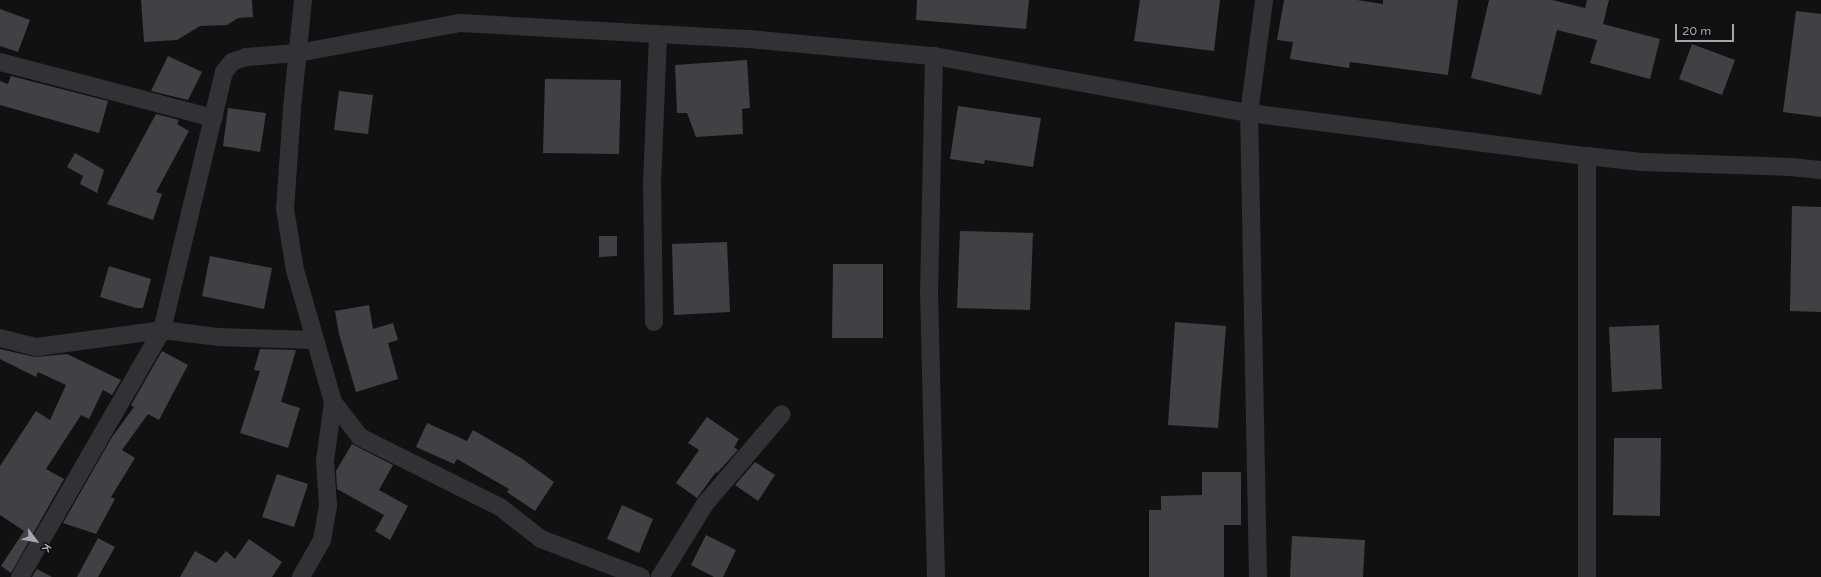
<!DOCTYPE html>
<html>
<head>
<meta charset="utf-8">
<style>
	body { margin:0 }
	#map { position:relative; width:1821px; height:577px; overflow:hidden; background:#111112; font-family:"Varela Round",sans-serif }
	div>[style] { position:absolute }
	.building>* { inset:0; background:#404145 }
	.minor>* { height:18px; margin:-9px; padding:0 9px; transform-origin:9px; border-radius:9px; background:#323236 }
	span { translate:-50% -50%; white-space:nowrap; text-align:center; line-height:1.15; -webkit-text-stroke:3.5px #0c0c0d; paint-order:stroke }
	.north { position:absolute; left:16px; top:521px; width:40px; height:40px; -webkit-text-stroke:3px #0c0c0d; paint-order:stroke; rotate:122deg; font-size:11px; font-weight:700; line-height:16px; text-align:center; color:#a3a7b1 }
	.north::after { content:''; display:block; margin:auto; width:14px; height:18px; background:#a3a7b1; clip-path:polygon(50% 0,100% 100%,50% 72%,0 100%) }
	.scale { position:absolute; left:1675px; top:24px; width:59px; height:18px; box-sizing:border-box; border:2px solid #a3a7b1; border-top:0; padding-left:5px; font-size:12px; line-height:14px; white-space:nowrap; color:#a3a7b1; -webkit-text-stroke:3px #0c0c0d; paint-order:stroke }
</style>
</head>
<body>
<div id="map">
	<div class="building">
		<i style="clip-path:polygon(141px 0,252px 0,253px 17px,238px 18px,227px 25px,200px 26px,177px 40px,144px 42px)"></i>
		<i style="clip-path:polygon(917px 0,1029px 0,1026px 29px,916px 20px)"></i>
		<i style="clip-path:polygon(1140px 0,1220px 0,1214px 51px,1134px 41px)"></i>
		<i style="clip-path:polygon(1284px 0,1357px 0,1383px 4px,1383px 0,1458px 0,1448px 75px,1350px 62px,1349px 68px,1290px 59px,1293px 42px,1277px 40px)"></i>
		<i style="clip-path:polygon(1489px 0,1552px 0,1585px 8px,1587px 0,1609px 0,1603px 24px,1660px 39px,1650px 79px,1590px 63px,1597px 40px,1557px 30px,1541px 95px,1471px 78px)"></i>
		<i style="clip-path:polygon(0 9px,30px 20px,18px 52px,0 46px)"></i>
		<i style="clip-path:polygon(1796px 11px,1821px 14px,1821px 117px,1783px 112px)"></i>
		<i style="clip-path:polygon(1692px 44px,1735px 60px,1722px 95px,1679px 79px)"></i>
		<i style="clip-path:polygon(168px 56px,202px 72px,188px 100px,151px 91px)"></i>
		<i style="clip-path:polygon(747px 60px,750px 108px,742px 109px,743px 134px,696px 137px,687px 113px,677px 113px,675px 65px)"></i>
		<i style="clip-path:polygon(11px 76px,108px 101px,99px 133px,0 105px,0 81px,8px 84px)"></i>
		<i style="clip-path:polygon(545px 79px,621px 80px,619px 154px,543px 153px)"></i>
		<i style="clip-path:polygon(339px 91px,373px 95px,368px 134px,334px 130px)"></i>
		<i style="clip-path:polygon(958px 106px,1041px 118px,1033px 167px,985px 160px,984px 164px,950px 159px)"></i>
		<i style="clip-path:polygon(228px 108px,266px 113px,260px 152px,223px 146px)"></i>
		<i style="clip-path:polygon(156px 114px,179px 120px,177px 124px,189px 131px,156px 192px,162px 194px,153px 220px,107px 204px)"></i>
		<i style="clip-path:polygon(75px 153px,104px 170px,97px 193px,80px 184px,83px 176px,67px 167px)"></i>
		<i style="clip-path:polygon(1792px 206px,1821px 207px,1821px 312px,1790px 311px)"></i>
		<i style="clip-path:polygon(960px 231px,1033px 233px,1030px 310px,957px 308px)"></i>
		<i style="clip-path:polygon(599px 236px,617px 236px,617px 256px,599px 257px)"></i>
		<i style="clip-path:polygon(727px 242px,730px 312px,674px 315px,672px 244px)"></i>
		<i style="clip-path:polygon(210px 256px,272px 268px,264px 309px,202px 296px)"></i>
		<i style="clip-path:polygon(833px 264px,883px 264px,883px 338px,832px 338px)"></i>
		<i style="clip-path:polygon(109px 266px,151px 279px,143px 308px,136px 308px,100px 297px)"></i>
		<i style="clip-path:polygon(369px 305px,373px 329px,393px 323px,398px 340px,388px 343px,398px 379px,356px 392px,339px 334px,335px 311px)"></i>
		<i style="clip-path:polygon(1175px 322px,1226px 326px,1218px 428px,1168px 425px)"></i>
		<i style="clip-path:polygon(1659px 325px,1662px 389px,1612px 392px,1609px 327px)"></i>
		<i style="clip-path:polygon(0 349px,35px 357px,67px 354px,121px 380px,112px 395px,103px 390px,89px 419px,81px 415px,46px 469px,64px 479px,11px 573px,1px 566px,24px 531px,0 515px,0 466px,36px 411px,50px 420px,66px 385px,38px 372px,36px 377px,0 359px)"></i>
		<i style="clip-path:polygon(260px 349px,296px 350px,281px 402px,300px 408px,288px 448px,240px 433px,260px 371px,254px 370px)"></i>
		<i style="clip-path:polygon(162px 351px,188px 365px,159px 420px,148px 414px,122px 450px,135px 458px,111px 497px,115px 499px,96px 534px,63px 523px,112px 437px,134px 407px,131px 405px)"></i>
		<i style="clip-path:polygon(707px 417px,739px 439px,734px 447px,738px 450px,717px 473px,716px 472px,697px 498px,676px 483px,699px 450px,688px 443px)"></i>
		<i style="clip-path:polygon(427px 423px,467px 441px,473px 430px,521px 458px,554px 482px,535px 511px,507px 492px,509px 489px,457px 459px,454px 464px,416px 447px)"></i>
		<i style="clip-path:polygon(1614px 438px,1661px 438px,1660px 516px,1613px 515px)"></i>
		<i style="clip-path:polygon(352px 444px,393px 465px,379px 490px,408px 506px,390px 540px,375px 531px,384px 515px,337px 489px,336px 471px)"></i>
		<i style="clip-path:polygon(755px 462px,775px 475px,758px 501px,735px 485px)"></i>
		<i style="clip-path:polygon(1202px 472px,1241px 472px,1241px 525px,1224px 525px,1224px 577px,1149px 577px,1149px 510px,1161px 510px,1161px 496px,1202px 495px)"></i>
		<i style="clip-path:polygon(277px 474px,308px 484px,294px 527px,262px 517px)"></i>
		<i style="clip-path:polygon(622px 505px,653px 519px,639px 553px,607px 539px)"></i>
		<i style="clip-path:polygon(706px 535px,736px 550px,723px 577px,714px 577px,691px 565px)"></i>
		<i style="clip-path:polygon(1292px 536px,1365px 540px,1363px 577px,1290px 577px)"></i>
		<i style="clip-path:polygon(98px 538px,115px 547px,98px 577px,77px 577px)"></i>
		<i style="clip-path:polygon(249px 539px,282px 562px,272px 577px,180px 577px,195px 551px,216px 563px,226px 551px,235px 559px)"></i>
		<i style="clip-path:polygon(37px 569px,52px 577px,32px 577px)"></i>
	</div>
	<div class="minor">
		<i style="left:303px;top:0;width:110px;rotate:95.8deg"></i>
		<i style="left:292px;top:109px;width:100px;rotate:94deg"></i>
		<i style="left:285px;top:209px;width:62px;rotate:80.7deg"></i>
		<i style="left:295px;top:270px;width:137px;rotate:73.9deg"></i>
		<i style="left:333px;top:402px;width:44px;rotate:52.4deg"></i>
		<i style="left:360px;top:437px;width:157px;rotate:26.6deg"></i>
		<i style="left:500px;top:507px;width:52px;rotate:38deg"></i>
		<i style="left:541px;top:539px;width:107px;rotate:20.8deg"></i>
		<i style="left:934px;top:56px;width:235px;rotate:91.2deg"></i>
		<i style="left:929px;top:291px;width:286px;rotate:88.6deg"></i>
		<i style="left:0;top:62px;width:221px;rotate:14.7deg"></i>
		<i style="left:654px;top:322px;width:137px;rotate:-90.8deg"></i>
		<i style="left:652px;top:185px;width:151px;rotate:-87.7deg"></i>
		<i style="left:0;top:338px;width:38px;rotate:14deg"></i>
		<i style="left:37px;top:347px;width:126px;rotate:-7.7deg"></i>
		<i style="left:162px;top:330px;width:56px;rotate:7.1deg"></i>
		<i style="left:218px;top:337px;width:97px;rotate:1.8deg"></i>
		<i style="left:20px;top:577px;width:285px;rotate:-60.1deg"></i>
		<i style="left:162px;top:330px;width:265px;rotate:-76.5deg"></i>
		<i style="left:224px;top:72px;width:13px;rotate:-51deg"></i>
		<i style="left:232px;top:62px;width:15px;rotate:-20deg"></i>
		<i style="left:246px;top:57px;width:52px;rotate:-4.4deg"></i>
		<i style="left:298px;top:53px;width:165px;rotate:-10.5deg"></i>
		<i style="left:460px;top:23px;width:289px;rotate:3.2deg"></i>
		<i style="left:749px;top:39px;width:186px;rotate:5.3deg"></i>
		<i style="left:934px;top:56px;width:320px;rotate:10.3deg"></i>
		<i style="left:1249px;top:113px;width:341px;rotate:7.3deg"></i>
		<i style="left:1587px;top:156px;width:55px;rotate:6.2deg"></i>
		<i style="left:1642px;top:162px;width:149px;rotate:1.9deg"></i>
		<i style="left:1791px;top:167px;width:30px;rotate:6deg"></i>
		<i style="left:301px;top:577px;width:43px;rotate:-60.4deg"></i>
		<i style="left:322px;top:540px;width:35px;rotate:-80deg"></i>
		<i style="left:328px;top:506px;width:45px;rotate:-93.8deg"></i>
		<i style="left:325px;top:461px;width:60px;rotate:-82.3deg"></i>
		<i style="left:660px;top:577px;width:86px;rotate:-58.3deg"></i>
		<i style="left:705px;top:504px;width:118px;rotate:-49.5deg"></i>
		<i style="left:1258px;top:577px;width:464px;rotate:-91.1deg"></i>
		<i style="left:1249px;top:113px;width:114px;rotate:-82.4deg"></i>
		<i style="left:1587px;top:577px;width:421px;rotate:-90deg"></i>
	</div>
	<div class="north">K</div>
	<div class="scale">20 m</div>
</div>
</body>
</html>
